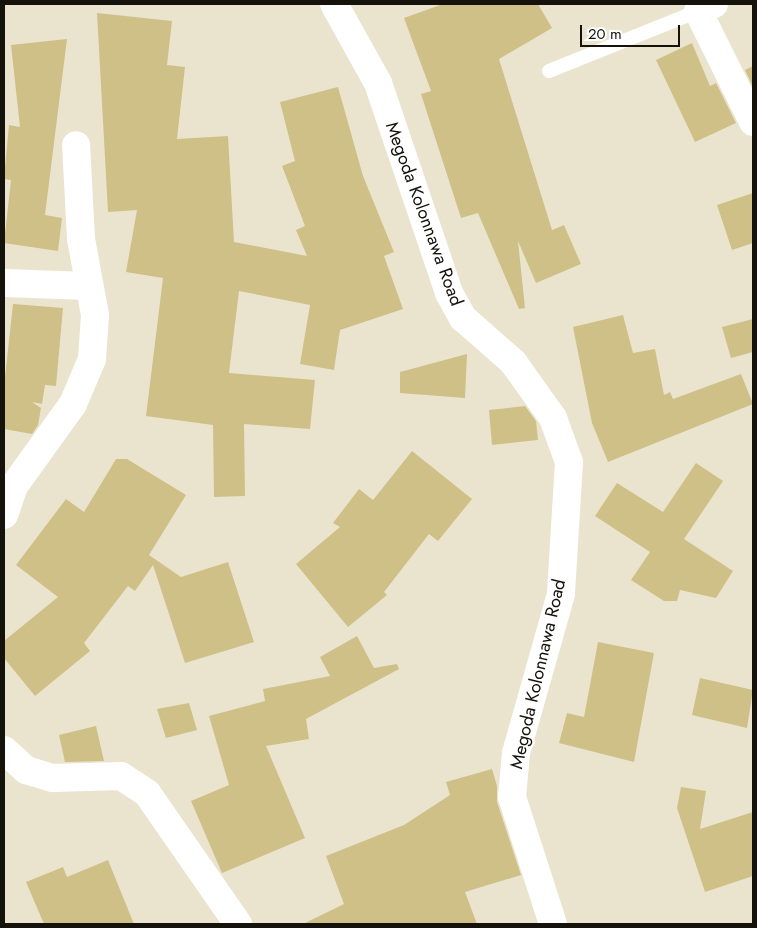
<!DOCTYPE html>
<html>
<head>
<meta charset="utf-8">
<style>
	body { margin:0 }
	#map { position:relative; width:757px; height:928px; overflow:hidden; background:#eae4cf; font-family:Jost,sans-serif }
	div>[style] { position:absolute }
	.building>* { inset:0; background:#cfc088 }
	.lane>* { height:14px; margin:-7px; padding:0 7px; transform-origin:7px; border-radius:7px; background:#fff }
	.street>* { height:28px; margin:-14px; padding:0 14px; transform-origin:14px; border-radius:14px; background:#fff }
	span { translate:-50% -50%; white-space:nowrap; text-align:center; line-height:1.15; -webkit-text-stroke:5px #fff; paint-order:stroke }
	.street-label { font-size:18px; color:#14120b }
	.frame { position:absolute; inset:0; border:5px solid #14120b; pointer-events:none }
	.scale { position:absolute; left:580px; top:25px; width:100px; height:22px; box-sizing:border-box; border:2px solid #14120b; border-top:0; padding-left:6px; font-size:15px; line-height:18px; white-space:nowrap; color:#14120b; -webkit-text-stroke:4px #fff; paint-order:stroke }
</style>
</head>
<body>
<div id="map">
	<div class="building">
		<i style="clip-path:polygon(443px 4px,538px 4px,552px 28px,499px 59px,552px 230px,564px 225px,581px 264px,536px 283px,518px 241px,525px 308px,519px 309px,478px 213px,461px 218px,421px 94px,431px 91px,404px 18px)"></i>
		<i style="clip-path:polygon(97px 13px,172px 21px,167px 65px,185px 67px,177px 139px,228px 136px,234px 242px,307px 256px,296px 230px,305px 226px,282px 166px,295px 161px,280px 102px,338px 87px,363px 176px,394px 252px,384px 256px,403px 309px,340px 330px,334px 370px,300px 364px,310px 305px,239px 291px,229px 373px,315px 380px,310px 429px,244px 424px,245px 496px,214px 497px,213px 425px,146px 416px,163px 278px,126px 272px,137px 210px,108px 212px)"></i>
		<i style="clip-path:polygon(67px 39px,45px 215px,62px 218px,58px 251px,4px 243px,11px 180px,4px 179px,9px 125px,20px 127px,11px 45px)"></i>
		<i style="clip-path:polygon(692px 43px,710px 86px,716px 83px,736px 123px,695px 142px,656px 60px)"></i>
		<i style="clip-path:polygon(753px 66px,753px 87px,745px 70px)"></i>
		<i style="clip-path:polygon(753px 193px,753px 243px,732px 250px,717px 205px)"></i>
		<i style="clip-path:polygon(13px 304px,63px 308px,56px 386px,45px 385px,42px 404px,32px 402px,41px 408px,38px 425px,32px 434px,4px 429px,4px 386px)"></i>
		<i style="clip-path:polygon(623px 315px,633px 353px,655px 349px,664px 395px,670px 392px,673px 399px,741px 374px,753px 404px,608px 462px,592px 423px,573px 327px)"></i>
		<i style="clip-path:polygon(753px 319px,753px 352px,731px 358px,722px 327px)"></i>
		<i style="clip-path:polygon(467px 354px,465px 398px,400px 393px,400px 372px)"></i>
		<i style="clip-path:polygon(525px 406px,536px 421px,538px 440px,492px 445px,489px 410px)"></i>
		<i style="clip-path:polygon(412px 451px,472px 499px,438px 541px,429px 534px,384px 592px,387px 595px,348px 627px,296px 564px,340px 527px,333px 523px,359px 489px,373px 500px)"></i>
		<i style="clip-path:polygon(116px 459px,127px 459px,186px 495px,149px 555px,181px 577px,228px 562px,254px 642px,185px 663px,153px 565px,135px 591px,128px 586px,84px 643px,90px 651px,35px 696px,4px 658px,4px 641px,58px 597px,16px 565px,66px 499px,84px 512px)"></i>
		<i style="clip-path:polygon(696px 463px,723px 481px,684px 539px,733px 571px,716px 598px,680px 590px,677px 601px,664px 601px,631px 580px,650px 552px,595px 516px,617px 483px,663px 512px)"></i>
		<i style="clip-path:polygon(357px 636px,374px 668px,397px 664px,399px 669px,306px 719px,309px 739px,266px 746px,305px 838px,222px 873px,191px 801px,229px 785px,209px 716px,265px 701px,263px 689px,330px 676px,320px 657px)"></i>
		<i style="clip-path:polygon(598px 642px,654px 653px,634px 762px,559px 743px,567px 713px,584px 717px)"></i>
		<i style="clip-path:polygon(700px 678px,753px 690px,747px 728px,692px 715px)"></i>
		<i style="clip-path:polygon(189px 703px,197px 730px,166px 738px,157px 709px)"></i>
		<i style="clip-path:polygon(96px 726px,104px 761px,65px 762px,59px 735px)"></i>
		<i style="clip-path:polygon(492px 769px,497px 786px,497px 802px,521px 875px,465px 892px,477px 924px,303px 924px,344px 904px,326px 856px,404px 825px,450px 795px,446px 782px)"></i>
		<i style="clip-path:polygon(681px 787px,706px 791px,700px 829px,753px 812px,753px 876px,705px 892px,677px 808px)"></i>
		<i style="clip-path:polygon(108px 860px,134px 924px,44px 924px,26px 882px,63px 867px,67px 877px)"></i>
	</div>
	<div class="lane">
		<i style="left:549px;top:71px;width:161px;rotate:-21.9deg"></i>
	</div>
	<div class="street">
		<i style="left:334px;top:4px;width:90px;rotate:60.9deg"></i>
		<i style="left:378px;top:83px;width:222px;rotate:71.3deg"></i>
		<i style="left:449px;top:293px;width:29px;rotate:61deg"></i>
		<i style="left:463px;top:318px;width:67px;rotate:41.3deg"></i>
		<i style="left:513px;top:362px;width:69px;rotate:54.5deg"></i>
		<i style="left:553px;top:418px;width:47px;rotate:70deg"></i>
		<i style="left:569px;top:462px;width:132px;rotate:93.5deg"></i>
		<i style="left:561px;top:594px;width:165px;rotate:105.8deg"></i>
		<i style="left:516px;top:753px;width:44px;rotate:95.2deg"></i>
		<i style="left:512px;top:797px;width:133px;rotate:72.1deg"></i>
		<i style="left:714px;top:4px;width:17px;rotate:156deg"></i>
		<i style="left:698px;top:11px;width:124px;rotate:63.6deg"></i>
		<i style="left:4px;top:283px;width:84px;rotate:2deg"></i>
		<i style="left:4px;top:515px;width:31px;rotate:-71deg"></i>
		<i style="left:14px;top:486px;width:101px;rotate:-54.3deg"></i>
		<i style="left:73px;top:404px;width:49px;rotate:-67.1deg"></i>
		<i style="left:92px;top:359px;width:44px;rotate:-86.1deg"></i>
		<i style="left:95px;top:315px;width:77px;rotate:-100.4deg"></i>
		<i style="left:81px;top:239px;width:94px;rotate:-93deg"></i>
		<i style="left:4px;top:750px;width:30px;rotate:42deg"></i>
		<i style="left:26px;top:770px;width:28px;rotate:17deg"></i>
		<i style="left:53px;top:778px;width:68px;rotate:-1.7deg"></i>
		<i style="left:121px;top:776px;width:31px;rotate:33deg"></i>
		<i style="left:147px;top:793px;width:160px;rotate:55.2deg"></i>
	</div>
	<div class="street-label">
		<span style="left:424px;top:214px;rotate:70deg">Megoda Kolonnawa Road</span>
		<span style="left:538px;top:674px;rotate:-77deg">Megoda Kolonnawa Road</span>
	</div>
	<div class="frame"></div>
	<div class="scale">20 m</div>
</div>
</body>
</html>
